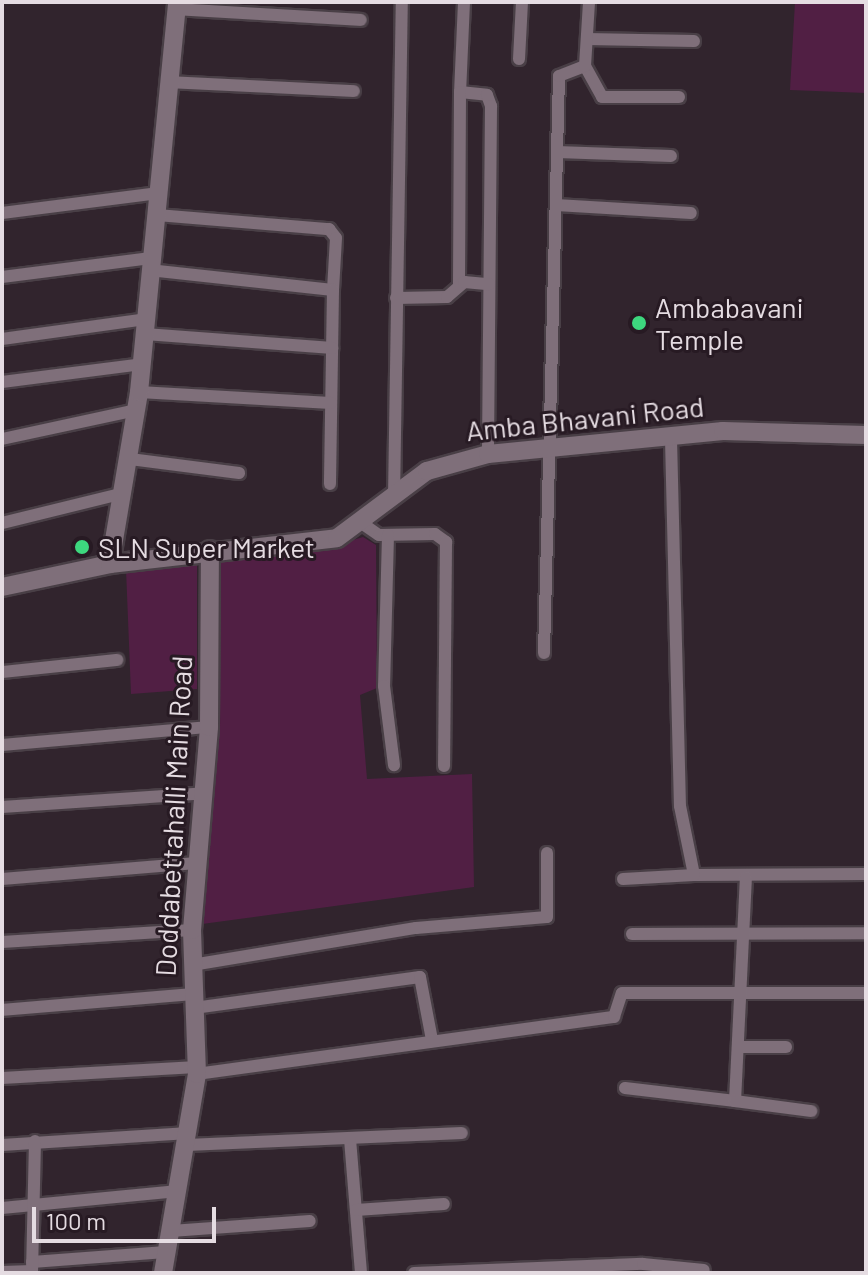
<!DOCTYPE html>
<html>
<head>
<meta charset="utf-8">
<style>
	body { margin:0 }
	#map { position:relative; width:868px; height:1275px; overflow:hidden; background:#31242d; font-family:Barlow,sans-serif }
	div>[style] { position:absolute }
	.green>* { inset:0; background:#511f44 }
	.roads { filter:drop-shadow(2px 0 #493f46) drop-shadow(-2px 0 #493f46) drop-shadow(0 2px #493f46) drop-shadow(0 -2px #493f46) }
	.street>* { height:12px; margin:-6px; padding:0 6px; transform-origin:6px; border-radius:6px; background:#7f6f7a }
	.secondary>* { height:18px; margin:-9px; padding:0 9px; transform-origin:9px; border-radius:9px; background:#7f6f7a }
	.dots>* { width:22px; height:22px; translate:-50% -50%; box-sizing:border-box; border:4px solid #271a23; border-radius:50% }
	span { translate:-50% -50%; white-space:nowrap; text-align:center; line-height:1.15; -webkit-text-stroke:6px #271a23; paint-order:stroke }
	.poi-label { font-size:28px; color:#e5dce2 }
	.left { translate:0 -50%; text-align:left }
	.street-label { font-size:28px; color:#e5dce2 }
	.frame { position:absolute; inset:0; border:4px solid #e5dce2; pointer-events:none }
	.scale { position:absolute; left:32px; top:1207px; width:184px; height:36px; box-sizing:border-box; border:4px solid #e5dce2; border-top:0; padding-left:10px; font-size:24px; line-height:28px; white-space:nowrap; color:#e5dce2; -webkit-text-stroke:6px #271a23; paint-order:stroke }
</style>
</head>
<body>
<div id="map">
	<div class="green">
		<i style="clip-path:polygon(795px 2px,866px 2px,866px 93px,790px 90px)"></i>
		<i style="clip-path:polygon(363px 537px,376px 545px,377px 688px,360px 695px,367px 779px,472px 774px,474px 887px,202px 924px,219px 556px,330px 547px)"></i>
		<i style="clip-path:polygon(197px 560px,197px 689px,131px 694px,126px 569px)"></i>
	</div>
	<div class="roads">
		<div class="street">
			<i style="left:464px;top:2px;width:90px;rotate:92.5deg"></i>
			<i style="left:460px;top:92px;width:27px;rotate:6deg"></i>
			<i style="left:487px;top:95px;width:12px;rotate:70deg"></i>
			<i style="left:491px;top:106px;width:348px;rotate:90.5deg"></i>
			<i style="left:176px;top:9px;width:185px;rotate:3.4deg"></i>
			<i style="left:587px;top:39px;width:107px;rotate:1.1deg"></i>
			<i style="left:519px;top:59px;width:57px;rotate:-87deg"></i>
			<i style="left:585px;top:66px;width:35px;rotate:61deg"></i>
			<i style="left:602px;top:97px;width:77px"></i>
			<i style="left:168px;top:82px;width:186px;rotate:2.8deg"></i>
			<i style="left:557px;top:152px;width:114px;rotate:2deg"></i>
			<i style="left:556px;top:205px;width:135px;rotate:3.4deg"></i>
			<i style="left:2px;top:213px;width:158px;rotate:-7.3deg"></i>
			<i style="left:157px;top:215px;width:173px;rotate:4.7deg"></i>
			<i style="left:329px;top:229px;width:11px;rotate:52deg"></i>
			<i style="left:336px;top:238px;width:52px;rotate:93.3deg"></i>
			<i style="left:149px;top:270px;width:185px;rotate:6.2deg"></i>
			<i style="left:333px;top:290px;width:194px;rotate:90.9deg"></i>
			<i style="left:2px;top:277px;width:150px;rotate:-7.3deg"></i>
			<i style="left:459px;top:284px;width:192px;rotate:-89.7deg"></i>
			<i style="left:396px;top:298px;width:51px;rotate:-1.1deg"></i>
			<i style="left:447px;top:297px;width:23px;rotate:-41deg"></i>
			<i style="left:464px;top:282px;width:25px;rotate:5deg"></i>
			<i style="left:145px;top:334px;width:188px;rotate:4.3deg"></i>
			<i style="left:2px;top:339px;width:145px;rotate:-7.9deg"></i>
			<i style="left:2px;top:382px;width:141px;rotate:-7.3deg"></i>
			<i style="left:139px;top:392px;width:192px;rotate:3.3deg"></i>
			<i style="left:2px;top:439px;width:137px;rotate:-12.2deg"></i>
			<i style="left:671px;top:439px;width:367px;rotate:88.6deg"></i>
			<i style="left:680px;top:806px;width:70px;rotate:78.5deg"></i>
			<i style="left:694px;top:875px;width:172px;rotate:-0.3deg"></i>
			<i style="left:130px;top:459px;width:110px;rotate:7.3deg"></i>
			<i style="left:394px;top:498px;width:496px;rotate:-89.1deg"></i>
			<i style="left:2px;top:523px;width:126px;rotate:-13.8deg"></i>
			<i style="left:363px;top:524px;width:19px;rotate:35deg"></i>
			<i style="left:379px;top:535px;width:56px;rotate:-1deg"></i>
			<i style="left:435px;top:534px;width:14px;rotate:36deg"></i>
			<i style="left:446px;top:542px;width:224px;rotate:90.5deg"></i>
			<i style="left:388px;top:535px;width:151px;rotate:91.5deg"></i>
			<i style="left:384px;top:686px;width:80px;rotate:82.8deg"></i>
			<i style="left:544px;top:653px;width:577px;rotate:-88.51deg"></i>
			<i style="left:559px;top:76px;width:28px;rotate:-21deg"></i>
			<i style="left:585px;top:66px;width:64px;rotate:-86.4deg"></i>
			<i style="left:2px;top:672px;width:116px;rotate:-6deg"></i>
			<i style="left:2px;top:745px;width:208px;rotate:-5deg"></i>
			<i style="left:2px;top:807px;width:203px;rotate:-3.9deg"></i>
			<i style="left:2px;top:879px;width:195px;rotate:-4.7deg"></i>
			<i style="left:623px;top:879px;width:71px;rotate:-3.2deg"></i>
			<i style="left:632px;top:934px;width:234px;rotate:-0.2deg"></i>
			<i style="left:2px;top:942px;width:190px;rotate:-3.6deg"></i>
			<i style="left:192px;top:965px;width:227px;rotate:-9.4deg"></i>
			<i style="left:416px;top:928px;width:131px;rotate:-4.8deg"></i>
			<i style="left:547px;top:917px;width:64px;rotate:-90deg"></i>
			<i style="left:194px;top:1008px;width:228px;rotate:-7.8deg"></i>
			<i style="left:420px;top:977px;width:64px;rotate:79.2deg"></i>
			<i style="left:2px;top:1010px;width:192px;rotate:-4.8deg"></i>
			<i style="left:738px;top:1047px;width:48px"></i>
			<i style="left:197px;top:1074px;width:421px;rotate:-7.8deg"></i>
			<i style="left:614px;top:1017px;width:25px;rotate:-72deg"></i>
			<i style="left:622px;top:993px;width:244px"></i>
			<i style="left:2px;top:1078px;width:195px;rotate:-3.2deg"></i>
			<i style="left:625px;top:1088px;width:111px;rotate:6.7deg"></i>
			<i style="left:735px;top:1101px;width:224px;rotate:-87.2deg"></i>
			<i style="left:735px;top:1101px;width:77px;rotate:7.5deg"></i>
			<i style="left:350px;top:1139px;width:134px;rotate:85.3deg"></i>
			<i style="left:2px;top:1145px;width:187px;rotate:-3.7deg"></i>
			<i style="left:187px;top:1145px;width:275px;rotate:-2.5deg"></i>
			<i style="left:2px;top:1208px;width:177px;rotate:-5.5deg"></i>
			<i style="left:356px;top:1210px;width:88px;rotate:-3.9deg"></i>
			<i style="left:171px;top:1231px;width:139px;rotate:-4.1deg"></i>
			<i style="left:32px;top:1262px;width:134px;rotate:-4.3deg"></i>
			<i style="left:2px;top:1272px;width:30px;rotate:-2deg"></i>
			<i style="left:32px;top:1273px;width:132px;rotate:-88.7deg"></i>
			<i style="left:414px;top:1273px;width:229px;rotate:-2.3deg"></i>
			<i style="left:643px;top:1264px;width:61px;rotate:5.6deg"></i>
		</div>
		<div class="secondary">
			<i style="left:110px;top:564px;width:174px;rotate:-80.4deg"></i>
			<i style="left:139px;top:392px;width:392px;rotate:-84.4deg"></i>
			<i style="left:2px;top:587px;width:110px;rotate:-12deg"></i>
			<i style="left:110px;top:564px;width:228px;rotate:-6.5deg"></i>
			<i style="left:337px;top:538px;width:112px;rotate:-36.7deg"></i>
			<i style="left:427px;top:471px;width:63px;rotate:-15.6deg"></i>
			<i style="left:488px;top:454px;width:236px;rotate:-5.6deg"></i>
			<i style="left:723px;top:431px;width:143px;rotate:1.6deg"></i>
			<i style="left:163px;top:1273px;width:202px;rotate:-80.3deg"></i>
			<i style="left:197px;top:1074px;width:144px;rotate:-92deg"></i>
			<i style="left:192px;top:930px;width:204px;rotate:-85.2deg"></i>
			<i style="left:209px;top:727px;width:177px;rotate:-89.7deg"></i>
		</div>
	</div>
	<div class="dots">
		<i style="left:639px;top:323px;background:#3dd77e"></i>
		<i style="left:82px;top:547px;background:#3dd77e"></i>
	</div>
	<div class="poi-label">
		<span class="left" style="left:655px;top:323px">Ambabavani<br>Temple</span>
		<span class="left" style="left:98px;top:547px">SLN Super Market</span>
	</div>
	<div class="street-label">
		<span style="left:585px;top:418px;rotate:-6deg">Amba Bhavani Road</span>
		<span style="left:173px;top:816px;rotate:-87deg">Doddabettahalli Main Road</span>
	</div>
	<div class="frame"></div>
	<div class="scale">100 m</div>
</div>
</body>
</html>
